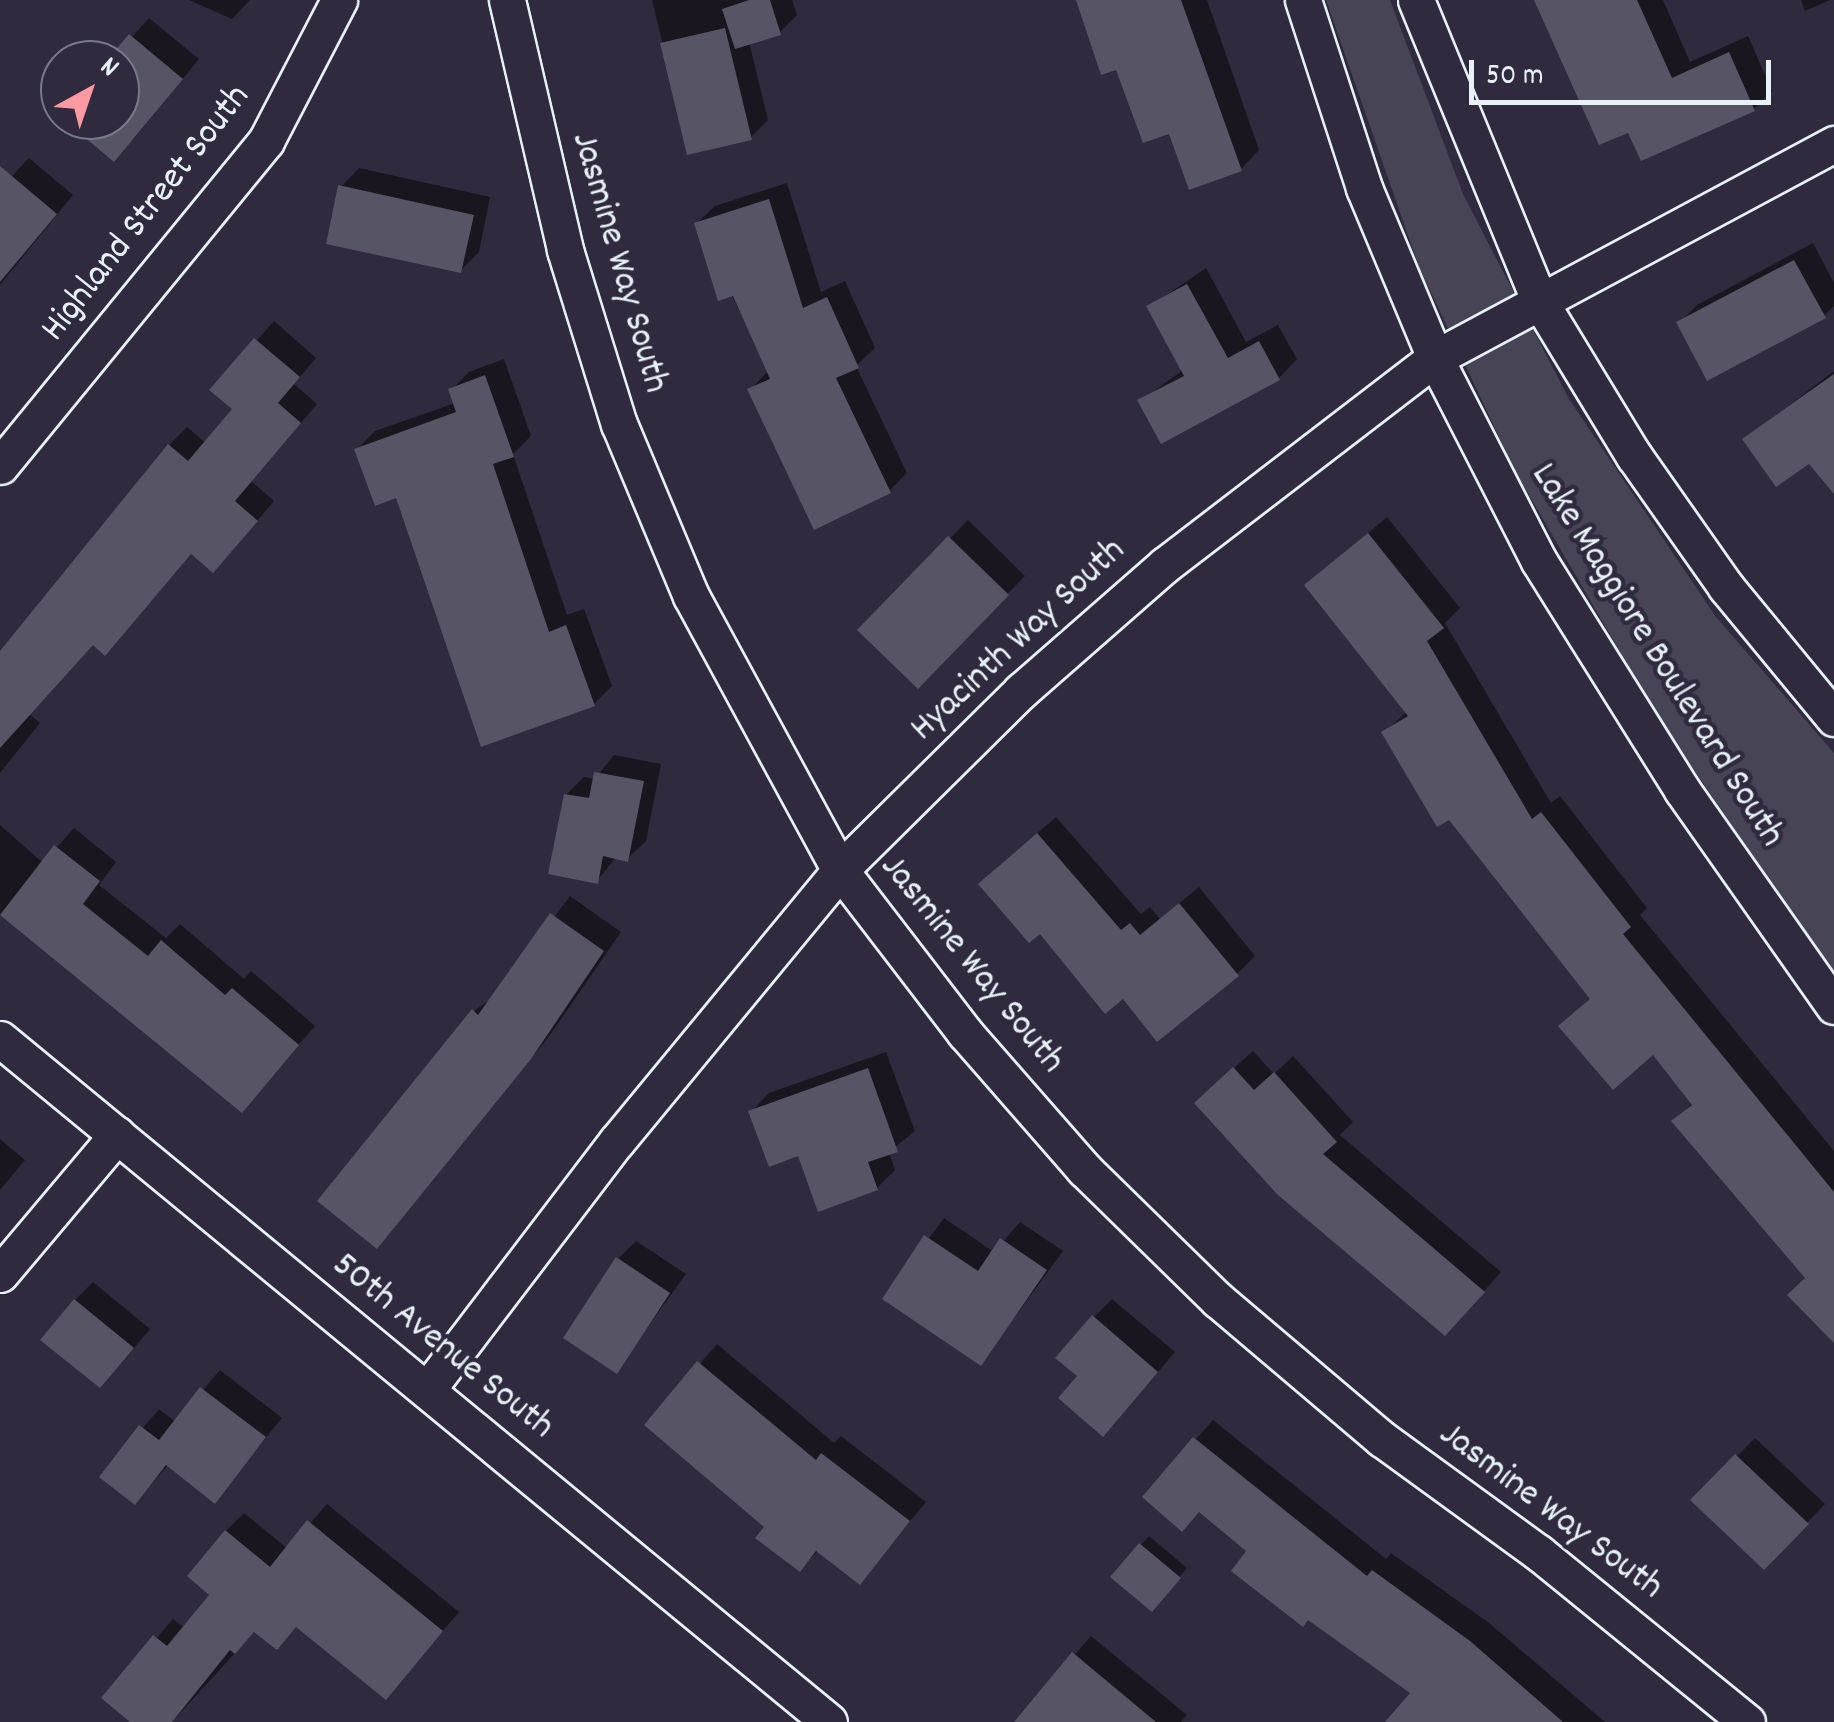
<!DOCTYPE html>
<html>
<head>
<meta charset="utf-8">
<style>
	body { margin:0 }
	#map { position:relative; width:1834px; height:1722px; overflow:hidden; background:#2f2a3d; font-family:Dekko,sans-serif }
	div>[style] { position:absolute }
	.green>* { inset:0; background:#464455 }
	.shadow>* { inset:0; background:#0007 }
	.building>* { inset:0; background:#575565 }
	.roads { filter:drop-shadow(2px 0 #e8f1f8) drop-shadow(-2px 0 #e8f1f8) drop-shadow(0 2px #e8f1f8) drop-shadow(0 -2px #e8f1f8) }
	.minor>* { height:35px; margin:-17.5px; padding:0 17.5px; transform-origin:17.5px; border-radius:17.5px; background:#2f2a3d }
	span { translate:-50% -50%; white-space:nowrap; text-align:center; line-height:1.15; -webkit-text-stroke:9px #2f2a3d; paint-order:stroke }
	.street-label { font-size:38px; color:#e8f1f8 }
	.north { position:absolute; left:40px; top:40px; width:100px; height:100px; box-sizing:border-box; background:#2f2a3d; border:2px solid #797a88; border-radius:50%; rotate:40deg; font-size:28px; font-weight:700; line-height:40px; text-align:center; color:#e8f1f8 }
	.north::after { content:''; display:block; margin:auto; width:35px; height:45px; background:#ff9aa2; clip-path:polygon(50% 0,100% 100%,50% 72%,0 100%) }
	.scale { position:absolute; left:1469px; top:60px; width:302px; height:45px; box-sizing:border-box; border:5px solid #e8f1f8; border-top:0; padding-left:12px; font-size:30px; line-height:35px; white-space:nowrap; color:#e8f1f8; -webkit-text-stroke:8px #2f2a3d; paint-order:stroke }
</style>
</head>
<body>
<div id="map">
	<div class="green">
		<i style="clip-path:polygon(1326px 0,1390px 0,1463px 194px,1569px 399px,1716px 617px,1834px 753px,1834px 973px,1662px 724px,1515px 471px,1419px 267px)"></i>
	</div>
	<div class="shadow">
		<i style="clip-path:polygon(189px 0,250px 0,232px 19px)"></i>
		<i style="clip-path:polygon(652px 0,792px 0,797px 15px,780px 32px,749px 42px,768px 120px,751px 137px,689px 152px)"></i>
		<i style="clip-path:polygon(1078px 0,1207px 0,1259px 150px,1241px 169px,1171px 131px,1117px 66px)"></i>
		<i style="clip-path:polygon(1537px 0,1663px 0,1690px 62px,1748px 36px,1772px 91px,1754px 109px,1629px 129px)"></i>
		<i style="clip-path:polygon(1801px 0,1830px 0,1805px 11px)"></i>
		<i style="clip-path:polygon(149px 18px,199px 59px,132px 141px,68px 120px,120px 120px,120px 60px,111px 60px)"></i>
		<i style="clip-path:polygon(29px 158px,73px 195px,0 285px,0 189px)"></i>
		<i style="clip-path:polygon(359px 168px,490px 197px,479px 252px,461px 270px,341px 187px)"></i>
		<i style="clip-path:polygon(787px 183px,821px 292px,845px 281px,875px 348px,856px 366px,907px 473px,889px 491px,750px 390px,769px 370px,696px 224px,715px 206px)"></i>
		<i style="clip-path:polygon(1813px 243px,1834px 283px,1834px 306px,1824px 316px,1679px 323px,1697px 305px)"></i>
		<i style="clip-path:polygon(1206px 268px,1246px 342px,1278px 325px,1297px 359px,1279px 378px,1162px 441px,1140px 401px,1183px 370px,1149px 307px)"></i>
		<i style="clip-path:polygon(274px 321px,316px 358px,294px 384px,317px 404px,251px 481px,274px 501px,231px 552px,192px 552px,105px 653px,94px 643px,29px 714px,40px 723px,0 773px,0 654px,169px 445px,187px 427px,206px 443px,236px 409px,213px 390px)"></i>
		<i style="clip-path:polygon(504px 359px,531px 436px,513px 454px,567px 615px,584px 609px,612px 686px,594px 704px,357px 449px,375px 431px,455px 403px,451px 390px,469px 372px)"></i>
		<i style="clip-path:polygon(1834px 371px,1834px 490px,1809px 460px,1745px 439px)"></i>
		<i style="clip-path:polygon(1387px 517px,1460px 608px,1445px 623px,1551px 803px,1560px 796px,1647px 908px,1640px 915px,1834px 1151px,1834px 1337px,1808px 1277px,1675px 1121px,1693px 1102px,1653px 1052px,1592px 998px,1384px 732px,1408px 711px,1307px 585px)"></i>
		<i style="clip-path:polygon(968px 520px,1025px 576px,918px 685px,861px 630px)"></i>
		<i style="clip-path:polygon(614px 755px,661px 764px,646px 841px,627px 859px,616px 857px,597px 881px,566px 795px,584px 777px,595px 779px)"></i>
		<i style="clip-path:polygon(1056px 817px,1141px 914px,1150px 907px,1160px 919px,1199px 887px,1255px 956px,1237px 974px,1123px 996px,999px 866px)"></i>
		<i style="clip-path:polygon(0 825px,43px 863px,74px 828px,116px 862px,99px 885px,166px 938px,180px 924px,244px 979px,251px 971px,315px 1026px,242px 1110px,0 913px)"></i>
		<i style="clip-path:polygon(570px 896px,621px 932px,548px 1038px,377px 1246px,474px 1011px,495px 996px)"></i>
		<i style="clip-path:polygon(1253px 1051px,1274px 1074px,1293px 1056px,1353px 1122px,1340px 1135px,1501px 1272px,1463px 1315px,1215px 1085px)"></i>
		<i style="clip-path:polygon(886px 1052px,915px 1131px,889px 1152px,895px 1170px,877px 1188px,800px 1153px,751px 1112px,769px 1093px)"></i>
		<i style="clip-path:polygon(0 1139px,25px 1160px,0 1190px)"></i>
		<i style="clip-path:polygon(944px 1218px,994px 1252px,1020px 1222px,1063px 1251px,981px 1363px,885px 1298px)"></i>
		<i style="clip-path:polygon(636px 1241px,686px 1274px,616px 1371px,618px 1259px)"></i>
		<i style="clip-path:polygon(93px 1282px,150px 1329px,118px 1367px,75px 1300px)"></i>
		<i style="clip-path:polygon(1112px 1299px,1175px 1352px,1121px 1415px,1081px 1376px,1094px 1317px)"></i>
		<i style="clip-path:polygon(717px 1344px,834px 1443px,841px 1436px,926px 1502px,860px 1581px,819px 1550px,800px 1569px,767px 1526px,647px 1424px)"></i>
		<i style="clip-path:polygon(220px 1370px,282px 1418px,215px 1500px,169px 1464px,135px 1502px,102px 1476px,159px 1409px,176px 1422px)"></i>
		<i style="clip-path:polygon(1213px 1420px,1386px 1559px,1391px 1553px,1489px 1623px,1605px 1722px,1403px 1722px,1413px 1693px,1200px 1510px,1145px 1497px)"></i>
		<i style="clip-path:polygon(1755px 1438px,1825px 1504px,1764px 1567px,1694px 1500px)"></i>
		<i style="clip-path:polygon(327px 1504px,459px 1612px,386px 1697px,298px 1625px,277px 1647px,256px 1630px,172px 1722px,134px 1722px,105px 1698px,173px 1619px,185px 1628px,212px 1594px,226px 1531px,244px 1513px,288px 1549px)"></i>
		<i style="clip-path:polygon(1149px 1536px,1187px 1568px,1160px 1600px,1141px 1545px)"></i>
		<i style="clip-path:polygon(1091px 1636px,1187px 1715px,1181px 1722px,1017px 1722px)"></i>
	</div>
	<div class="building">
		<i style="clip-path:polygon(749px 0,770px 0,781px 35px,735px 49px,722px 9px)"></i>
		<i style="clip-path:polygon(1076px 0,1181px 0,1242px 171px,1189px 190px,1169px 134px,1143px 143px,1116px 70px,1101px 75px)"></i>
		<i style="clip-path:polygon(1534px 0,1637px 0,1672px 78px,1729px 52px,1755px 111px,1641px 161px,1628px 133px,1599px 145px)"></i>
		<i style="clip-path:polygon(725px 28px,752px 140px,687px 155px,660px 43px)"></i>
		<i style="clip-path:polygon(129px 34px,183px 79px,114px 162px,64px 120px,120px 120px,120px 60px,107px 60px)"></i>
		<i style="clip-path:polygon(0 166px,57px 214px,0 282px)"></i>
		<i style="clip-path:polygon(338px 185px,474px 215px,461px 273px,326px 244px)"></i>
		<i style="clip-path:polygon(769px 199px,803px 308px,827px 297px,859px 368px,836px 378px,891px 493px,814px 530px,747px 389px,770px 379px,733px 296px,718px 301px,694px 223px)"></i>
		<i style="clip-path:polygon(1794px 260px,1826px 318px,1707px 381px,1676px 322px)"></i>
		<i style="clip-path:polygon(1187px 284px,1228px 358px,1259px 341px,1280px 380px,1161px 444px,1137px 400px,1184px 376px,1146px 306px)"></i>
		<i style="clip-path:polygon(254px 338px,300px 377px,278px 403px,301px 423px,235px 501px,258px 521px,213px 573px,191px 554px,105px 656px,93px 645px,0 748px,0 651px,168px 444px,188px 461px,232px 409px,209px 390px)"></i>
		<i style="clip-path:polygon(1834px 374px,1834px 494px,1809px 464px,1776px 487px,1742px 439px)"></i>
		<i style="clip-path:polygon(485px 375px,514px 457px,493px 464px,549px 632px,566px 625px,595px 706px,481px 747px,396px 498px,375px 506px,354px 449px,456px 412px,448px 389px)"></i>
		<i style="clip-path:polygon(1368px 533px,1444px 628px,1427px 641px,1532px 819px,1541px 812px,1631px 927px,1623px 934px,1834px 1192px,1834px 1343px,1787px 1295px,1805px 1278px,1671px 1121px,1692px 1105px,1653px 1055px,1613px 1090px,1558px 1026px,1590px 999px,1449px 820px,1437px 827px,1381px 732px,1408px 716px,1304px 585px)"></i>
		<i style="clip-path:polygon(948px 536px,1009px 595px,918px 689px,857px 630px)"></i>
		<i style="clip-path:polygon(594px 772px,644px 781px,628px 862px,603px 856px,598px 884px,548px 874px,564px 794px,589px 798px)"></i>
		<i style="clip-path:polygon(1037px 833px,1121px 930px,1130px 923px,1140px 935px,1179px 903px,1239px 976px,1157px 1042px,1123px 999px,1105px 1014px,1040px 934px,1029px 943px,978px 884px)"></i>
		<i style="clip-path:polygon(54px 845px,100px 881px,83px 904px,148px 956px,161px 940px,225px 995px,232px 988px,299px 1045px,242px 1113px,0 915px)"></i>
		<i style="clip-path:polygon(550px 913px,604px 951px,531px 1059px,377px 1249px,317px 1201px,472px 1009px,478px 1015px)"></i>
		<i style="clip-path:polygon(1233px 1067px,1254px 1090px,1274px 1072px,1337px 1142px,1323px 1154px,1485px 1292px,1445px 1336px,1278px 1195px,1194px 1103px)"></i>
		<i style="clip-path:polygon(868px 1068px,898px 1152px,868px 1162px,878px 1190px,818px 1212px,798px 1156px,769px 1167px,748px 1111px)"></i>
		<i style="clip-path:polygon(924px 1235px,978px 1271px,1000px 1238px,1047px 1270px,981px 1366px,882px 1299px)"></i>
		<i style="clip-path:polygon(616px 1257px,670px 1293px,617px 1374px,563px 1338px)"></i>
		<i style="clip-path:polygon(74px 1299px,134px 1348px,100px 1388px,40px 1340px)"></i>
		<i style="clip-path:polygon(1092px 1315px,1158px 1372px,1103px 1437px,1058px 1398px,1077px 1376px,1055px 1358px)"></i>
		<i style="clip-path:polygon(697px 1361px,816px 1460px,821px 1453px,910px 1521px,860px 1585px,816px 1551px,800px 1572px,755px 1538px,764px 1527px,644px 1425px)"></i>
		<i style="clip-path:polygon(200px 1387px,266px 1437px,215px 1504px,166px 1465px,135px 1505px,99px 1477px,139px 1425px,159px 1440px)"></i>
		<i style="clip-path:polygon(1193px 1437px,1367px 1576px,1372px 1570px,1470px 1641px,1563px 1722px,1385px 1722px,1410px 1693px,1308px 1620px,1303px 1627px,1231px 1571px,1246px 1551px,1199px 1512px,1182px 1532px,1142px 1497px)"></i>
		<i style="clip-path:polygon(1735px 1454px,1809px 1524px,1764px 1570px,1690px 1500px)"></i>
		<i style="clip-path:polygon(307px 1520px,443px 1631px,386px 1700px,296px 1627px,277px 1650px,254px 1632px,235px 1654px,230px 1650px,172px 1722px,130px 1722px,101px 1698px,153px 1635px,167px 1646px,209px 1595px,187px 1576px,225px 1530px,270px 1567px)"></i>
		<i style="clip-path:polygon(1139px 1543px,1181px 1578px,1152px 1612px,1110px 1577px)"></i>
		<i style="clip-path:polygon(1072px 1652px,1156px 1722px,1014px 1722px)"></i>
	</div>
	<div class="roads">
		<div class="minor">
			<i style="left:507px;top:0;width:257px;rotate:76.9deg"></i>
			<i style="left:565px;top:250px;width:182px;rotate:72.8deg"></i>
			<i style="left:619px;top:424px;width:186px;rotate:67.3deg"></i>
			<i style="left:691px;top:596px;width:312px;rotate:61.5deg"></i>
			<i style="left:840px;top:870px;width:205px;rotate:52.5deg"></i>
			<i style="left:965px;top:1033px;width:181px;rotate:48.8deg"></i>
			<i style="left:1084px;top:1169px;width:187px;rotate:44.4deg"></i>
			<i style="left:1218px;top:1300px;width:215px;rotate:40.3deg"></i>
			<i style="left:1382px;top:1439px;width:194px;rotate:36deg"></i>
			<i style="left:1539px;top:1553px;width:268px;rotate:39.1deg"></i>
			<i style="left:1303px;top:0;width:198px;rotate:72deg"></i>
			<i style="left:1364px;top:188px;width:184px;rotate:67.3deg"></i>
			<i style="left:1435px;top:358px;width:228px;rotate:62.9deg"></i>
			<i style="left:1539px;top:561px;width:270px;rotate:58deg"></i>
			<i style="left:1682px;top:790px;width:264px;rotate:54.9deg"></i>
			<i style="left:1416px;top:0;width:324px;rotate:67.7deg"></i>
			<i style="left:1539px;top:300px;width:183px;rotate:58.7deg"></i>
			<i style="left:1634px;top:456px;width:160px;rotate:54.9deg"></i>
			<i style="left:1726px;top:587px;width:170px;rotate:50.5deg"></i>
			<i style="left:0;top:466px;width:420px;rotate:-50.7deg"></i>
			<i style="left:266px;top:141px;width:159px;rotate:-62.6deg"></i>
			<i style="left:0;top:1039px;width:1074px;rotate:39.48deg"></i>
			<i style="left:0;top:1274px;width:182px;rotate:-49.9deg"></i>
			<i style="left:427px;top:1390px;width:313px;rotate:-52.7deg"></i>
			<i style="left:617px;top:1141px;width:351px;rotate:-50.5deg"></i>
			<i style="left:840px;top:870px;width:255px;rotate:-44.7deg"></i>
			<i style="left:1021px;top:691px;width:191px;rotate:-41.2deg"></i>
			<i style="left:1165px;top:565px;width:340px;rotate:-37.5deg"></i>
			<i style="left:1435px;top:358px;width:453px;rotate:-28.2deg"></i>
		</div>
	</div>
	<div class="street-label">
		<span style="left:147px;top:214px;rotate:-52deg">Highland Street South</span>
		<span style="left:618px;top:263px;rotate:74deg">Jasmine Way South</span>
		<span style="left:1019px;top:641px;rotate:-43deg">Hyacinth Way South</span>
		<span style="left:1656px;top:656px;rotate:58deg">Lake Maggiore Boulevard South</span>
		<span style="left:971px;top:965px;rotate:51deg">Jasmine Way South</span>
		<span style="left:442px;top:1347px;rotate:39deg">50th Avenue South</span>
		<span style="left:1550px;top:1512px;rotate:37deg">Jasmine Way South</span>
	</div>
	<div class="north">N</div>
	<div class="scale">50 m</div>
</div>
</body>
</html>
